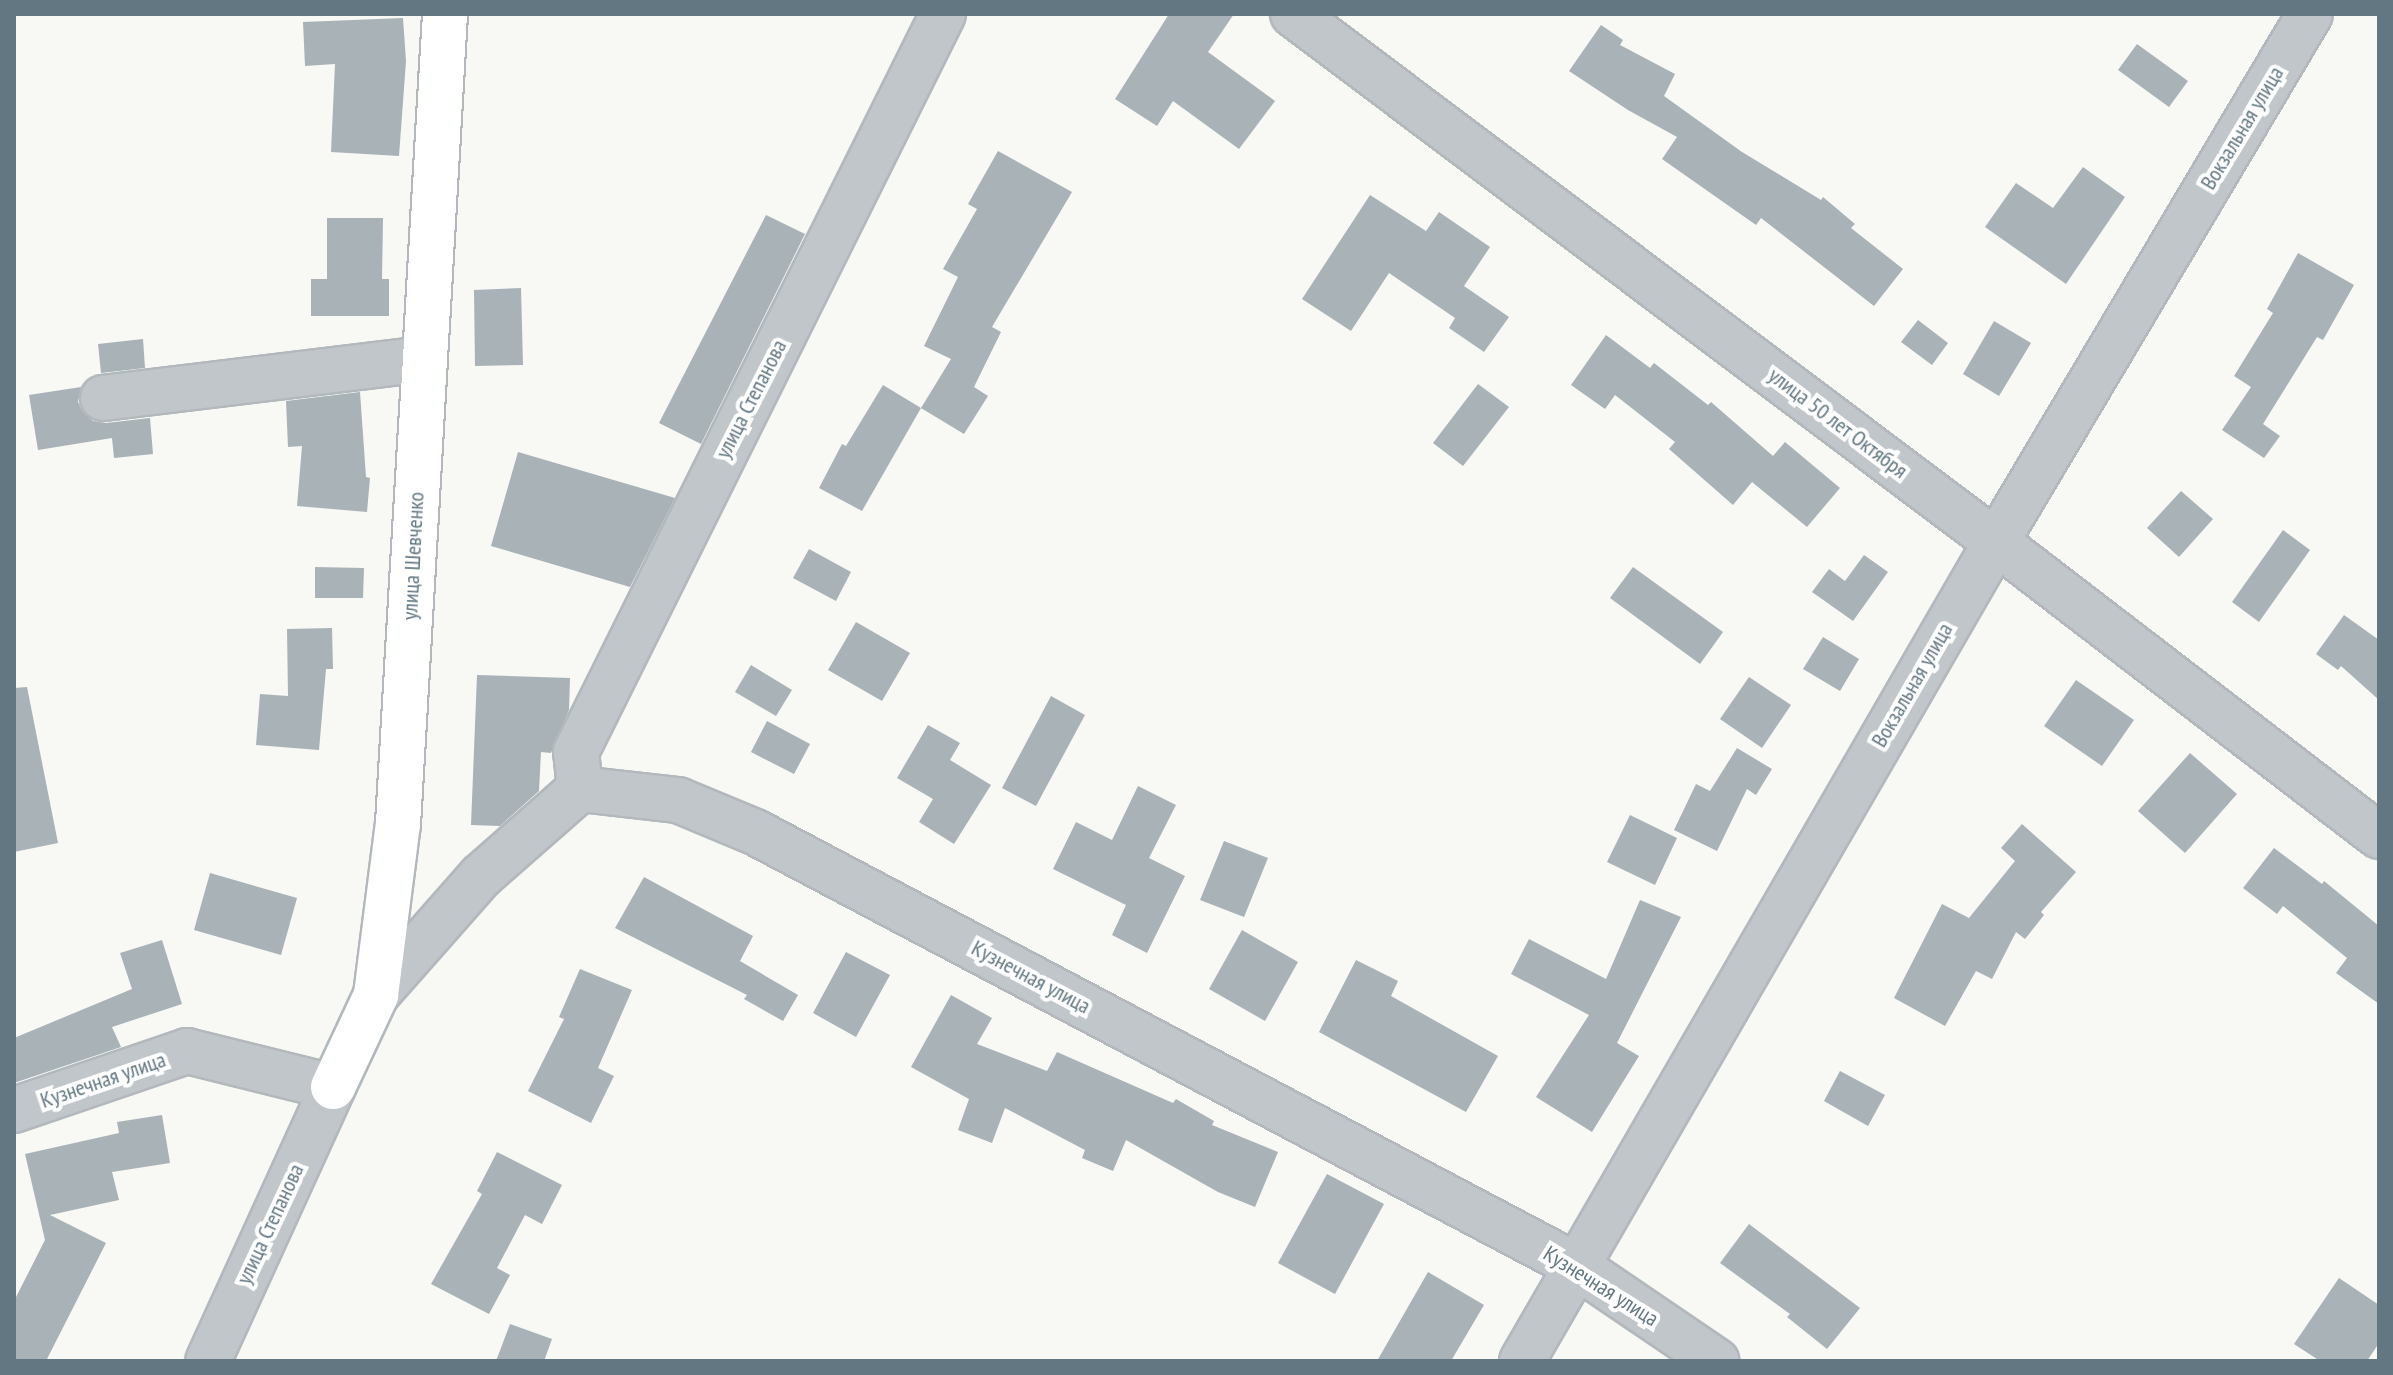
<!DOCTYPE html>
<html>
<head>
<meta charset="utf-8">
<style>
	body { margin:0 }
	#map { position:relative; width:2393px; height:1375px; overflow:hidden; background:#f8f8f5; font-family:"PT Sans Narrow",sans-serif }
	div>[style] { position:absolute }
	.building>* { inset:0; background:#a8b2b7 }
	.roads { filter:drop-shadow(2px 0 #b2b8bc) drop-shadow(-2px 0 #b2b8bc) drop-shadow(0 2px #b2b8bc) drop-shadow(0 -2px #b2b8bc) }
	.minor>* { height:44px; margin:-22px; padding:0 22px; transform-origin:22px; border-radius:22px; background:#c0c6c9 }
	.major>* { height:44px; margin:-22px; padding:0 22px; transform-origin:22px; border-radius:22px; background:#fff }
	span { translate:-50% -50%; white-space:nowrap; text-align:center; line-height:1.15; -webkit-text-stroke:8px #fff; paint-order:stroke }
	.street-label { font-size:22px; color:#627781 }
	.frame { position:absolute; inset:0; border:16px solid #627781; pointer-events:none }
</style>
</head>
<body>
<div id="map">
	<div class="building">
		<i style="clip-path:polygon(1169px 14px,1234px 14px,1208px 52px,1275px 101px,1239px 149px,1173px 101px,1157px 126px,1115px 99px)"></i>
		<i style="clip-path:polygon(403px 18px,406px 61px,399px 156px,331px 152px,335px 64px,305px 66px,303px 22px)"></i>
		<i style="clip-path:polygon(1601px 25px,1623px 40px,1620px 45px,1675px 74px,1664px 96px,1742px 152px,1821px 200px,1823px 197px,1855px 224px,1851px 228px,1903px 269px,1874px 306px,1761px 218px,1756px 225px,1662px 159px,1677px 137px,1628px 110px,1569px 71px)"></i>
		<i style="clip-path:polygon(2137px 44px,2188px 81px,2169px 107px,2118px 70px)"></i>
		<i style="clip-path:polygon(998px 151px,1072px 192px,992px 327px,1001px 332px,974px 387px,988px 396px,964px 434px,921px 408px,862px 511px,819px 488px,842px 444px,846px 446px,883px 385px,921px 408px,951px 359px,924px 346px,958px 277px,943px 269px,977px 209px,968px 204px)"></i>
		<i style="clip-path:polygon(2083px 167px,2125px 197px,2066px 284px,1985px 227px,2016px 183px,2053px 208px)"></i>
		<i style="clip-path:polygon(1370px 195px,1426px 231px,1439px 212px,1490px 247px,1464px 286px,1509px 317px,1484px 352px,1449px 328px,1455px 318px,1389px 273px,1351px 331px,1302px 299px)"></i>
		<i style="clip-path:polygon(766px 215px,805px 234px,701px 444px,659px 423px)"></i>
		<i style="clip-path:polygon(327px 218px,383px 218px,382px 279px,389px 279px,389px 316px,311px 316px,311px 279px,327px 279px)"></i>
		<i style="clip-path:polygon(2298px 253px,2354px 285px,2323px 340px,2317px 337px,2263px 424px,2280px 436px,2264px 458px,2222px 430px,2251px 387px,2234px 376px,2273px 313px,2267px 309px)"></i>
		<i style="clip-path:polygon(521px 288px,523px 365px,475px 366px,474px 290px)"></i>
		<i style="clip-path:polygon(1918px 320px,1948px 343px,1932px 365px,1901px 342px)"></i>
		<i style="clip-path:polygon(1994px 321px,2031px 343px,1999px 396px,1963px 374px)"></i>
		<i style="clip-path:polygon(1606px 335px,1650px 368px,1654px 363px,1708px 405px,1711px 402px,1773px 456px,1785px 442px,1840px 488px,1807px 527px,1752px 482px,1733px 505px,1669px 449px,1675px 442px,1615px 395px,1605px 409px,1571px 385px)"></i>
		<i style="clip-path:polygon(143px 339px,145px 368px,101px 373px,98px 344px)"></i>
		<i style="clip-path:polygon(1478px 384px,1509px 407px,1463px 466px,1433px 443px)"></i>
		<i style="clip-path:polygon(81px 387px,78px 402px,83px 412px,93px 421px,106px 423px,150px 418px,153px 454px,114px 458px,112px 438px,38px 450px,29px 395px)"></i>
		<i style="clip-path:polygon(360px 392px,366px 477px,370px 478px,367px 512px,297px 506px,302px 446px,288px 447px,286px 401px)"></i>
		<i style="clip-path:polygon(518px 452px,675px 498px,630px 587px,491px 546px)"></i>
		<i style="clip-path:polygon(2181px 491px,2213px 519px,2179px 557px,2147px 528px)"></i>
		<i style="clip-path:polygon(2283px 530px,2310px 550px,2259px 622px,2232px 602px)"></i>
		<i style="clip-path:polygon(809px 549px,851px 572px,836px 601px,793px 578px)"></i>
		<i style="clip-path:polygon(1864px 555px,1888px 572px,1853px 621px,1812px 592px,1829px 569px,1845px 581px)"></i>
		<i style="clip-path:polygon(315px 567px,364px 568px,363px 598px,315px 598px)"></i>
		<i style="clip-path:polygon(1633px 567px,1723px 632px,1700px 664px,1610px 598px)"></i>
		<i style="clip-path:polygon(2344px 615px,2379px 640px,2379px 700px,2341px 666px,2338px 670px,2316px 654px)"></i>
		<i style="clip-path:polygon(856px 622px,910px 653px,882px 701px,828px 670px)"></i>
		<i style="clip-path:polygon(332px 628px,333px 669px,326px 669px,319px 750px,256px 745px,260px 694px,288px 696px,287px 629px)"></i>
		<i style="clip-path:polygon(1823px 637px,1859px 659px,1840px 691px,1803px 669px)"></i>
		<i style="clip-path:polygon(751px 665px,792px 690px,776px 716px,735px 692px)"></i>
		<i style="clip-path:polygon(477px 675px,570px 678px,569px 710px,551px 753px,541px 752px,539px 791px,500px 826px,471px 825px)"></i>
		<i style="clip-path:polygon(1749px 677px,1791px 705px,1762px 748px,1720px 719px)"></i>
		<i style="clip-path:polygon(2076px 680px,2134px 720px,2102px 766px,2044px 726px)"></i>
		<i style="clip-path:polygon(27px 687px,58px 843px,14px 852px,14px 688px)"></i>
		<i style="clip-path:polygon(1051px 696px,1085px 715px,1036px 806px,1002px 788px)"></i>
		<i style="clip-path:polygon(767px 721px,810px 744px,794px 774px,751px 752px)"></i>
		<i style="clip-path:polygon(928px 725px,960px 743px,950px 760px,991px 785px,954px 844px,919px 822px,933px 799px,897px 778px)"></i>
		<i style="clip-path:polygon(1737px 748px,1772px 769px,1756px 795px,1747px 789px,1717px 851px,1674px 830px,1696px 784px,1710px 791px)"></i>
		<i style="clip-path:polygon(2190px 753px,2237px 794px,2185px 853px,2138px 811px)"></i>
		<i style="clip-path:polygon(1138px 786px,1176px 805px,1149px 858px,1185px 876px,1147px 953px,1112px 935px,1126px 905px,1053px 869px,1076px 822px,1112px 840px)"></i>
		<i style="clip-path:polygon(1630px 815px,1677px 838px,1655px 885px,1607px 862px)"></i>
		<i style="clip-path:polygon(2022px 824px,2076px 872px,2041px 912px,2044px 915px,2025px 939px,2016px 932px,1992px 979px,1976px 971px,1945px 1026px,1894px 998px,1942px 904px,1969px 918px,2015px 861px,2001px 848px)"></i>
		<i style="clip-path:polygon(1224px 841px,1268px 858px,1244px 917px,1200px 900px)"></i>
		<i style="clip-path:polygon(2274px 848px,2322px 884px,2324px 881px,2379px 926px,2379px 1004px,2336px 973px,2347px 958px,2283px 906px,2277px 914px,2243px 888px)"></i>
		<i style="clip-path:polygon(210px 873px,297px 898px,281px 955px,194px 930px)"></i>
		<i style="clip-path:polygon(644px 877px,753px 936px,740px 961px,798px 995px,783px 1021px,744px 999px,747px 995px,615px 928px)"></i>
		<i style="clip-path:polygon(1640px 900px,1681px 917px,1617px 1043px,1639px 1056px,1592px 1132px,1536px 1097px,1589px 1015px,1511px 974px,1529px 939px,1606px 979px)"></i>
		<i style="clip-path:polygon(1242px 930px,1298px 962px,1265px 1021px,1209px 989px)"></i>
		<i style="clip-path:polygon(162px 940px,182px 1004px,112px 1027px,121px 1047px,14px 1083px,14px 1038px,132px 989px,120px 953px)"></i>
		<i style="clip-path:polygon(846px 952px,890px 975px,856px 1037px,813px 1013px)"></i>
		<i style="clip-path:polygon(1356px 960px,1398px 981px,1391px 996px,1498px 1056px,1466px 1112px,1319px 1032px)"></i>
		<i style="clip-path:polygon(580px 969px,632px 990px,598px 1068px,614px 1076px,591px 1123px,528px 1091px,564px 1019px,559px 1017px)"></i>
		<i style="clip-path:polygon(951px 995px,992px 1018px,977px 1044px,1047px 1071px,1057px 1052px,1173px 1103px,1176px 1099px,1214px 1121px,1212px 1125px,1278px 1152px,1255px 1207px,1218px 1192px,1126px 1140px,1113px 1171px,1082px 1158px,1085px 1150px,1005px 1108px,992px 1143px,958px 1130px,969px 1099px,911px 1067px)"></i>
		<i style="clip-path:polygon(1840px 1071px,1885px 1095px,1868px 1126px,1824px 1101px)"></i>
		<i style="clip-path:polygon(162px 1115px,170px 1163px,112px 1172px,119px 1200px,50px 1215px,106px 1243px,46px 1361px,14px 1361px,14px 1301px,45px 1240px,25px 1154px,119px 1133px,117px 1122px)"></i>
		<i style="clip-path:polygon(497px 1152px,562px 1185px,542px 1224px,525px 1215px,497px 1268px,510px 1275px,489px 1314px,431px 1284px,482px 1194px,477px 1191px)"></i>
		<i style="clip-path:polygon(1327px 1174px,1384px 1204px,1335px 1294px,1278px 1263px)"></i>
		<i style="clip-path:polygon(1749px 1224px,1860px 1308px,1827px 1349px,1787px 1317px,1790px 1314px,1720px 1263px)"></i>
		<i style="clip-path:polygon(1428px 1272px,1484px 1305px,1451px 1361px,1377px 1361px)"></i>
		<i style="clip-path:polygon(2339px 1278px,2379px 1305px,2379px 1343px,2367px 1361px,2320px 1361px,2294px 1344px)"></i>
		<i style="clip-path:polygon(510px 1324px,552px 1339px,544px 1361px,496px 1361px)"></i>
	</div>
	<div class="roads">
		<div class="minor">
			<i style="left:1293px;top:14px;width:879px;rotate:36.91deg"></i>
			<i style="left:1996px;top:542px;width:483px;rotate:37.5deg"></i>
			<i style="left:103px;top:398px;width:324px;rotate:-6.9deg"></i>
			<i style="left:580px;top:789px;width:37px;rotate:-96deg"></i>
			<i style="left:576px;top:752px;width:824px;rotate:-63.56deg"></i>
			<i style="left:376px;top:995px;width:159px;rotate:-48.6deg"></i>
			<i style="left:481px;top:876px;width:132px;rotate:-41.3deg"></i>
			<i style="left:580px;top:789px;width:99px;rotate:6.4deg"></i>
			<i style="left:678px;top:800px;width:83px;rotate:22.6deg"></i>
			<i style="left:755px;top:832px;width:927px;rotate:27.84deg"></i>
			<i style="left:1575px;top:1265px;width:171px;rotate:34.2deg"></i>
			<i style="left:14px;top:1110px;width:183px;rotate:-18.8deg"></i>
			<i style="left:187px;top:1051px;width:150px;rotate:13.9deg"></i>
			<i style="left:333px;top:1087px;width:301px;rotate:114.5deg"></i>
			<i style="left:1522px;top:1361px;width:946px;rotate:-59.94deg"></i>
			<i style="left:1996px;top:542px;width:614px;rotate:-59.26deg"></i>
		</div>
		<div class="major">
			<i style="left:333px;top:1087px;width:102px;rotate:-64.9deg"></i>
			<i style="left:376px;top:995px;width:172px;rotate:-82.7deg"></i>
			<i style="left:398px;top:824px;width:811px;rotate:-86.68deg"></i>
		</div>
	</div>
	<div class="street-label">
		<span style="left:2242px;top:128px;rotate:-59deg">Вокзальная улица</span>
		<span style="left:751px;top:399px;rotate:-63deg">улица Степанова</span>
		<span style="left:1838px;top:423px;rotate:37deg">улица 50 лет Октября</span>
		<span style="left:413px;top:556px;rotate:-87deg">улица Шевченко</span>
		<span style="left:1912px;top:685px;rotate:-60deg">Вокзальная улица</span>
		<span style="left:1031px;top:977px;rotate:28deg">Кузнечная улица</span>
		<span style="left:103px;top:1080px;rotate:-19deg">Кузнечная улица</span>
		<span style="left:270px;top:1224px;rotate:-65deg">улица Степанова</span>
		<span style="left:1601px;top:1286px;rotate:32deg">Кузнечная улица</span>
	</div>
	<div class="frame"></div>
</div>
</body>
</html>
